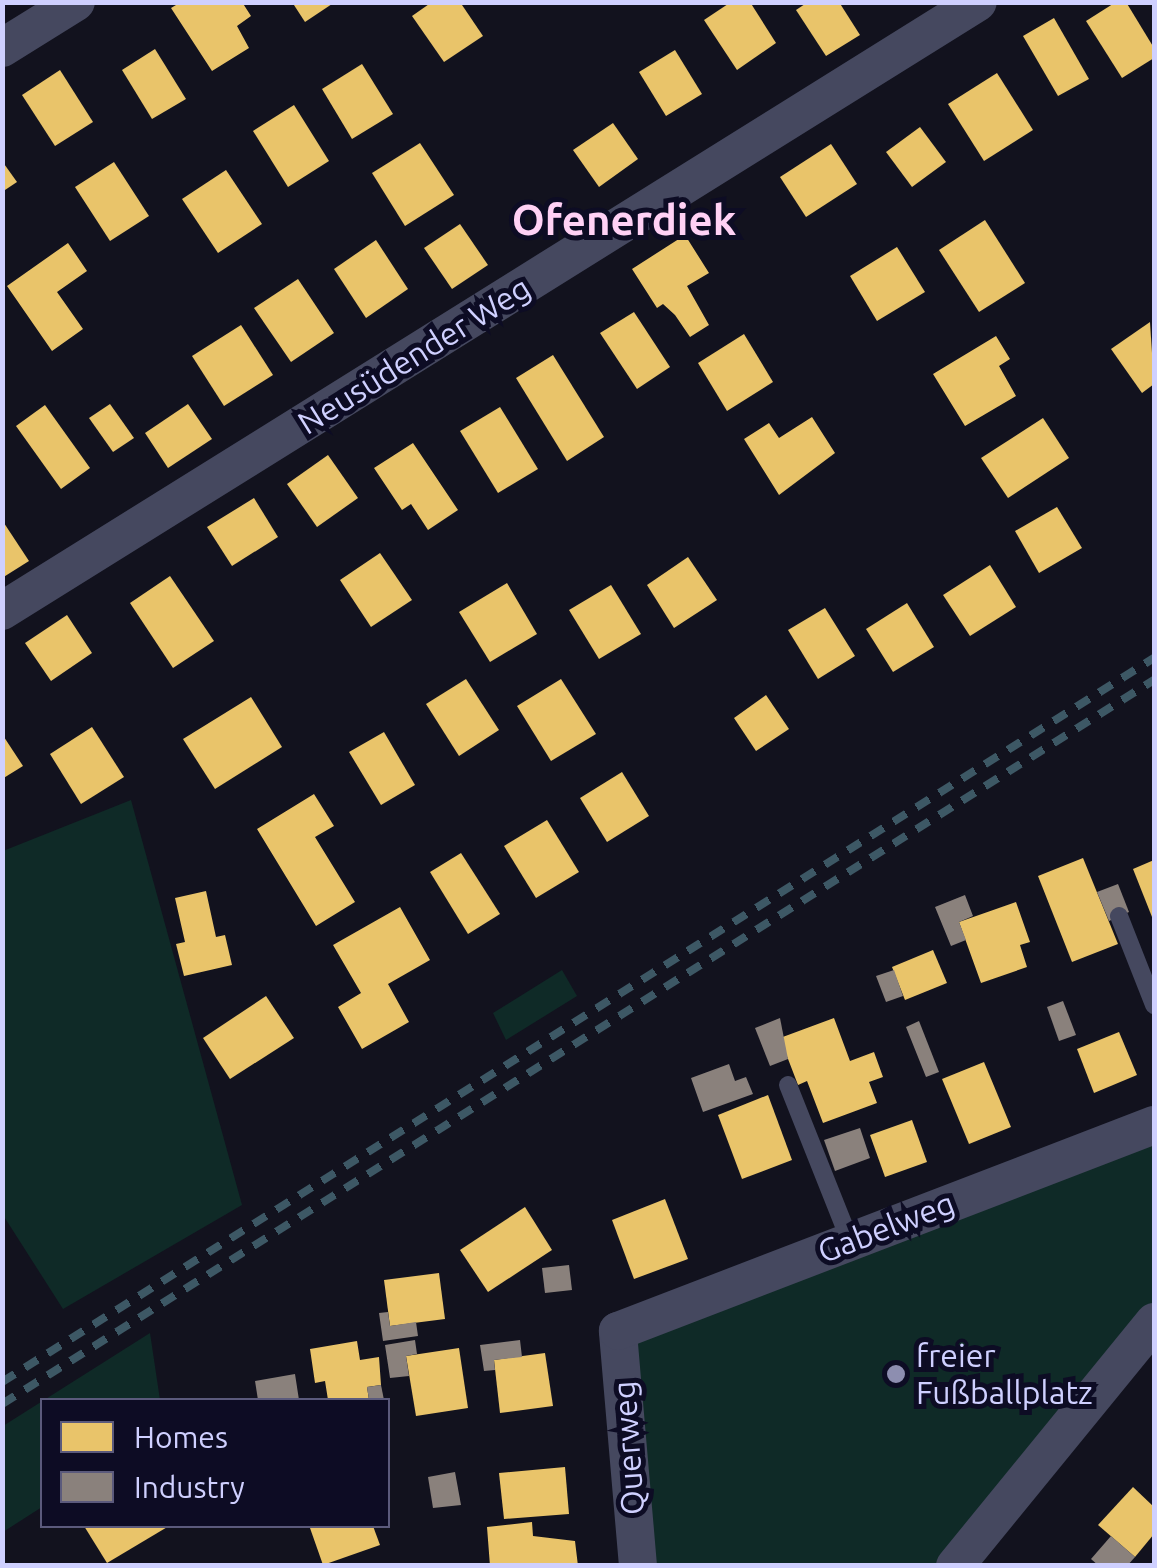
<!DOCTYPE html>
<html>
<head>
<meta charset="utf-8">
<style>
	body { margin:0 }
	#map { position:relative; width:1157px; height:1568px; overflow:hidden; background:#12121e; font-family:Ubuntu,sans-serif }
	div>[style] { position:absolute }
	.green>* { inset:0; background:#0f2a27 }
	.homes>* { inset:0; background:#e9c46a }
	.industry>* { inset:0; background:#8a817c }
	.service>* { height:18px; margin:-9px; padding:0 9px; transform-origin:9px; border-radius:9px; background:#45485f }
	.minor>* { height:38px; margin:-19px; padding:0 19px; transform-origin:19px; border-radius:19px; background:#45485f }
	.rail>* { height:8px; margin-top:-4px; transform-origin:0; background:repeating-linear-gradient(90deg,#3d5865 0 15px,transparent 0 27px) }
	.dots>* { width:28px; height:28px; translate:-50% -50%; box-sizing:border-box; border:5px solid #0d0c24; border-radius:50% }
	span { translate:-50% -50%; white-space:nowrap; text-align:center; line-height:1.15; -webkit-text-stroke:10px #0d0c24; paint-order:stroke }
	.street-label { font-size:32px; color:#cfd0ff }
	.poi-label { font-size:32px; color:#cfd0ff }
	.left { translate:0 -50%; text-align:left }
	.district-label { font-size:42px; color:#ffd1f5; font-weight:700 }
	.frame { position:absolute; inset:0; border:5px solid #cfd0ff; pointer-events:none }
	.legend { position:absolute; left:40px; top:1398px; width:350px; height:130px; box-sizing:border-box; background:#0d0c24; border:2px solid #5b5a7c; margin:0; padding:12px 18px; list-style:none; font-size:30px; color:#cfd0ff }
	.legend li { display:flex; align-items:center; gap:20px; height:50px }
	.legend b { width:50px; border:2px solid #5b5a7c }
</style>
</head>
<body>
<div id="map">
	<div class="green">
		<i style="clip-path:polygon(131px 800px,242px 1205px,63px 1309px,3px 1215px,3px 851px)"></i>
		<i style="clip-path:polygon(562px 970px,577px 996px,506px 1040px,493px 1013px)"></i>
		<i style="clip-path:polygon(1154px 1123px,1154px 1322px,955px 1565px,640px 1565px,618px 1331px)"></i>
		<i style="clip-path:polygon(150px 1333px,160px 1400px,42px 1400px,42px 1507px,3px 1532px,3px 1426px)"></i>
	</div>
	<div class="homes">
		<i style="clip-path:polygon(181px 2px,242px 2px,251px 16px,237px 26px,249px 48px,212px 71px,171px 8px)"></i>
		<i style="clip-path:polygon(292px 2px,335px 2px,305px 22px)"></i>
		<i style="clip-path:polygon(432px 2px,460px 2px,483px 36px,444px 62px,412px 16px)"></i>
		<i style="clip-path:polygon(731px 2px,750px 2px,776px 43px,737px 70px,704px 20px)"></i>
		<i style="clip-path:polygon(808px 2px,839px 2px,860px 35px,826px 56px,796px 10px)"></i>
		<i style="clip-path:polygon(1116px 2px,1126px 2px,1154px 48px,1154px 58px,1122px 78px,1086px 21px)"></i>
		<i style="clip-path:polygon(1054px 18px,1089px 79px,1058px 96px,1023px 36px)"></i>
		<i style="clip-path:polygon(155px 49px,186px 99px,152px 119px,122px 70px)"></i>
		<i style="clip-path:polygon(675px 50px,702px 94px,666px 116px,639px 72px)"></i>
		<i style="clip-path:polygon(362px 64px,393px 114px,352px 139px,322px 89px)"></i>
		<i style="clip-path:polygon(60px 70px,93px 122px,55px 146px,22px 95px)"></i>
		<i style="clip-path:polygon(997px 73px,1033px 130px,984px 161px,948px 104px)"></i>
		<i style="clip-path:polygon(294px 105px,329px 161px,288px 187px,253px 131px)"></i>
		<i style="clip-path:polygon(613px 123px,638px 159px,599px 187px,573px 150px)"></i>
		<i style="clip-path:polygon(920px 127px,946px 162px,912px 187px,886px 152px)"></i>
		<i style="clip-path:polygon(420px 143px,454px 195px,405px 226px,372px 173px)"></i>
		<i style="clip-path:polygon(831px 144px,857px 184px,806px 217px,780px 177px)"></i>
		<i style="clip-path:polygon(2px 161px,17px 182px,2px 192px)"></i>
		<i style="clip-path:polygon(114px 162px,149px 216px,110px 241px,75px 187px)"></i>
		<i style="clip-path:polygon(226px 170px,262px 224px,218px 253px,182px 199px)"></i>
		<i style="clip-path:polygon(985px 220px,1025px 283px,979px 312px,939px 250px)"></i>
		<i style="clip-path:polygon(460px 224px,488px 265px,452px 289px,424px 248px)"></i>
		<i style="clip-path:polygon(685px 235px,709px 273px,687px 286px,709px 325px,690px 337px,675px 315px,663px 304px,657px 308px,632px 269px)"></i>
		<i style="clip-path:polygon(376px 240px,408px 289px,366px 318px,334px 269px)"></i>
		<i style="clip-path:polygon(68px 243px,87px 271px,57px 292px,83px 329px,52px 351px,7px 286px)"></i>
		<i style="clip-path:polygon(897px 247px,925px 292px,877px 321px,850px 276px)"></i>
		<i style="clip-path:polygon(298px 279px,334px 333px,291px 362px,254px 308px)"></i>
		<i style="clip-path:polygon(634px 312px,670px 367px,637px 389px,600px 333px)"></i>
		<i style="clip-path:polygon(1150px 322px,1154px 384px,1142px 393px,1111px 349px)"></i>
		<i style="clip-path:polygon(241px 325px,273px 375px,224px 406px,192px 356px)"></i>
		<i style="clip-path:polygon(744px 334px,773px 382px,727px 411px,698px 363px)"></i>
		<i style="clip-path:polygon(996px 336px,1010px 359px,999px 366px,1016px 396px,965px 426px,933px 374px)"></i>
		<i style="clip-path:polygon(553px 355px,604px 437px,567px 461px,516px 378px)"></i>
		<i style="clip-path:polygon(110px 404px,134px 438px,113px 452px,89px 418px)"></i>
		<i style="clip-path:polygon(188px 404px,212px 439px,168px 468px,145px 433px)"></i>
		<i style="clip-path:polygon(45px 405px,90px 468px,61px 489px,16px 426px)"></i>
		<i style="clip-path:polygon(500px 407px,538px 469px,498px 493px,460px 431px)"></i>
		<i style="clip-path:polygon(812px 417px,835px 453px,779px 495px,744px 439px,769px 423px,779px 438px)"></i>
		<i style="clip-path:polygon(1043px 418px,1069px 458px,1008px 498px,981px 458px)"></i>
		<i style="clip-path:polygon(413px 443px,458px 510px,428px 530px,411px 504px,402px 510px,374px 468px)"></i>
		<i style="clip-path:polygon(328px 455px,358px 498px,317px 527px,287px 484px)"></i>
		<i style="clip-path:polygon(254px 498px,278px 537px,232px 566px,207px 527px)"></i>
		<i style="clip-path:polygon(1057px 507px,1082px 548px,1039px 573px,1015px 531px)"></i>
		<i style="clip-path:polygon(2px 520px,29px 561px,2px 578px)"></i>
		<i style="clip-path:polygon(380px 553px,412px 600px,371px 627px,340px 580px)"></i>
		<i style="clip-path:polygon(688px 557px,717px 600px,674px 628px,647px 585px)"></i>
		<i style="clip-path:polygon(990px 565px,1016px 607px,970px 636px,943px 595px)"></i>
		<i style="clip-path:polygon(170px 576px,214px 641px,173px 668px,130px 603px)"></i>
		<i style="clip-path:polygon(507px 583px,537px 634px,490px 662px,459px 612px)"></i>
		<i style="clip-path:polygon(611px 585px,641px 634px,599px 659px,569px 610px)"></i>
		<i style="clip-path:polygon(907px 603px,934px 647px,893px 672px,866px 629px)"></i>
		<i style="clip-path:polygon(825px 608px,855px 656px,818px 679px,788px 630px)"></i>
		<i style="clip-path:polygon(67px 615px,92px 653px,51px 681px,25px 643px)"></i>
		<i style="clip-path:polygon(466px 679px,499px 730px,459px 756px,426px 704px)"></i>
		<i style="clip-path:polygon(561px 679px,596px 734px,551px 761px,517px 706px)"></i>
		<i style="clip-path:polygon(766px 695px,789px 729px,756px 751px,734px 718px)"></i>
		<i style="clip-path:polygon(251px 697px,282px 747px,215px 789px,183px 739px)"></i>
		<i style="clip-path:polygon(92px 727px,124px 777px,81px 804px,50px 754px)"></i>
		<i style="clip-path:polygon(384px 732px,415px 785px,381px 805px,349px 752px)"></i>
		<i style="clip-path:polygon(2px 734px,23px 766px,2px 779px)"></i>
		<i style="clip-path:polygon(622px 772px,649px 816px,607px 842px,580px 798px)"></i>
		<i style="clip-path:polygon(314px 794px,334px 826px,315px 837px,355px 902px,316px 926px,257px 829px)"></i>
		<i style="clip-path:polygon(547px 820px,579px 872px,536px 898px,504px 846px)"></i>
		<i style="clip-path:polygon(461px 853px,500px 914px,468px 934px,430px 872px)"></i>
		<i style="clip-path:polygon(1083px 858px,1118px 944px,1072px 962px,1038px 876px)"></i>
		<i style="clip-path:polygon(1154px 860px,1154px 922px,1133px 869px)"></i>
		<i style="clip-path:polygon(206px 891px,216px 937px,225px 935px,232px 965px,184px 976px,176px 944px,185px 942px,175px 898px)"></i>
		<i style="clip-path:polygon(1016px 902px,1030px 942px,1020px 945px,1027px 967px,981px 983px,959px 922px)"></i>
		<i style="clip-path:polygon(400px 907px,430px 960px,388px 984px,409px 1022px,362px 1049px,338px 1007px,361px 993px,333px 945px)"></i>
		<i style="clip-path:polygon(933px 950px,947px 983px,905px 1000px,892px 967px)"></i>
		<i style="clip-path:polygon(266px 996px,294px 1038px,230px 1079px,203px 1038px)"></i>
		<i style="clip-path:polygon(834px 1018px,850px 1061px,874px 1052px,883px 1077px,869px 1082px,877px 1103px,823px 1123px,807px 1081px,798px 1085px,780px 1038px)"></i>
		<i style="clip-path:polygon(1119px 1032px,1137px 1075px,1094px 1093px,1077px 1049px)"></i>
		<i style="clip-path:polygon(984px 1062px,1011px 1127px,969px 1144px,942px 1079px)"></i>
		<i style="clip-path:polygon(768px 1095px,792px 1160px,742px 1179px,718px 1115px)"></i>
		<i style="clip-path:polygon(912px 1120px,927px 1162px,885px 1177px,870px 1135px)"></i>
		<i style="clip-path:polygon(665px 1199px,688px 1259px,634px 1279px,612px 1220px)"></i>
		<i style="clip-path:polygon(525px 1207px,552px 1250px,488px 1292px,460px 1250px)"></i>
		<i style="clip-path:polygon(439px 1273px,445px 1319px,390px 1326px,384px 1280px)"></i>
		<i style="clip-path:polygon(357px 1341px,360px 1360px,379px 1357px,381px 1385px,367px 1387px,369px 1400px,328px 1400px,325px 1381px,315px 1383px,310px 1349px)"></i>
		<i style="clip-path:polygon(459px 1348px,468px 1408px,416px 1416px,406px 1356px)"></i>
		<i style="clip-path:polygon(545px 1353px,553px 1406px,500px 1413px,494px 1360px)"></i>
		<i style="clip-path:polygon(565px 1467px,569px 1514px,504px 1519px,499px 1473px)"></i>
		<i style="clip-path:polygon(1133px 1487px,1154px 1507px,1154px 1534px,1135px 1557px,1098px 1525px)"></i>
		<i style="clip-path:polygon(532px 1522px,533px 1536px,575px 1541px,578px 1566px,490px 1566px,487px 1527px)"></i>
		<i style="clip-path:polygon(84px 1526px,169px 1526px,107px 1563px)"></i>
		<i style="clip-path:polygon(373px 1526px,380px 1545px,323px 1565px,310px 1528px)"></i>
	</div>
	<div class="industry">
		<i style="clip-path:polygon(1118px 884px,1129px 912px,1109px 921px,1097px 892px)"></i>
		<i style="clip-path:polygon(965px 895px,973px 916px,959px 922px,966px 940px,951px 946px,935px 907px)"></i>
		<i style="clip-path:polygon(894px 970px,903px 996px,886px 1002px,876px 976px)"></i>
		<i style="clip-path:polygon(1063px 1001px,1076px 1035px,1059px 1041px,1047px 1007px)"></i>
		<i style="clip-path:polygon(780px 1018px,788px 1059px,770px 1066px,755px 1028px)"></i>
		<i style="clip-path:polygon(919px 1021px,939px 1072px,926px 1077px,906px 1027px)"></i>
		<i style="clip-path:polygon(729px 1064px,735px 1081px,746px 1077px,753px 1094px,703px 1112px,691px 1078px)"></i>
		<i style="clip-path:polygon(860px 1128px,870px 1158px,835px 1171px,824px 1140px)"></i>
		<i style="clip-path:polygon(569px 1265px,572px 1290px,545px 1293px,542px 1268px)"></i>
		<i style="clip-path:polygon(388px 1312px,390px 1326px,416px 1322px,418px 1336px,383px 1341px,379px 1313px)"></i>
		<i style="clip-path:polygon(415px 1340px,417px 1354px,406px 1356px,409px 1376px,390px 1378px,385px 1345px)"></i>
		<i style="clip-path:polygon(520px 1340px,522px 1357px,494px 1360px,495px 1370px,484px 1371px,480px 1345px)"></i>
		<i style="clip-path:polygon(295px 1374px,299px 1400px,258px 1400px,255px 1381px)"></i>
		<i style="clip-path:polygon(381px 1385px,384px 1400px,369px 1400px,367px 1387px)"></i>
		<i style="clip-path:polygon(455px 1472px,461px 1505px,433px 1508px,428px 1477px)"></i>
		<i style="clip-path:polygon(1111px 1536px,1135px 1557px,1127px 1566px,1099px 1566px,1091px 1559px)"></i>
	</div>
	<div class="service">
		<i style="left:1119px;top:916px;width:96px;rotate:68.5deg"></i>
		<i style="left:788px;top:1085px;width:168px;rotate:68.3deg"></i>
	</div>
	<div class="minor">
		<i style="left:2px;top:48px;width:87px;rotate:-31.9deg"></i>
		<i style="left:2px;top:611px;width:1150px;rotate:-31.96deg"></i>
		<i style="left:638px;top:1566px;width:236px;rotate:-94.9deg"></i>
		<i style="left:618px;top:1331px;width:574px;rotate:-21.02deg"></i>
		<i style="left:955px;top:1566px;width:315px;rotate:-50.8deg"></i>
	</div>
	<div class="rail">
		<i style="left:2px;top:1382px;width:1361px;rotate:-32.15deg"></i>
		<i style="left:2px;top:1404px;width:1361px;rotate:-32.15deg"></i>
	</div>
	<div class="dots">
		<i style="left:896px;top:1374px;background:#8d8eb0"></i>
	</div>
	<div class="street-label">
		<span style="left:414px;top:355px;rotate:-32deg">Neusüdender Weg</span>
		<span style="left:886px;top:1227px;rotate:-21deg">Gabelweg</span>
		<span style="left:628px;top:1448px;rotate:-94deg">Querweg</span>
	</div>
	<div class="poi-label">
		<span class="left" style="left:916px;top:1374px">freier<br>Fußballplatz</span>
	</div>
	<div class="district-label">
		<span style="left:624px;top:220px">Ofenerdiek</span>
	</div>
	<div class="frame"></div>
	<ul class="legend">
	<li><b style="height:28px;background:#e9c46a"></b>Homes</li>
	<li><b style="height:28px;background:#8a817c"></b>Industry</li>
	</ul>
</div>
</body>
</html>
